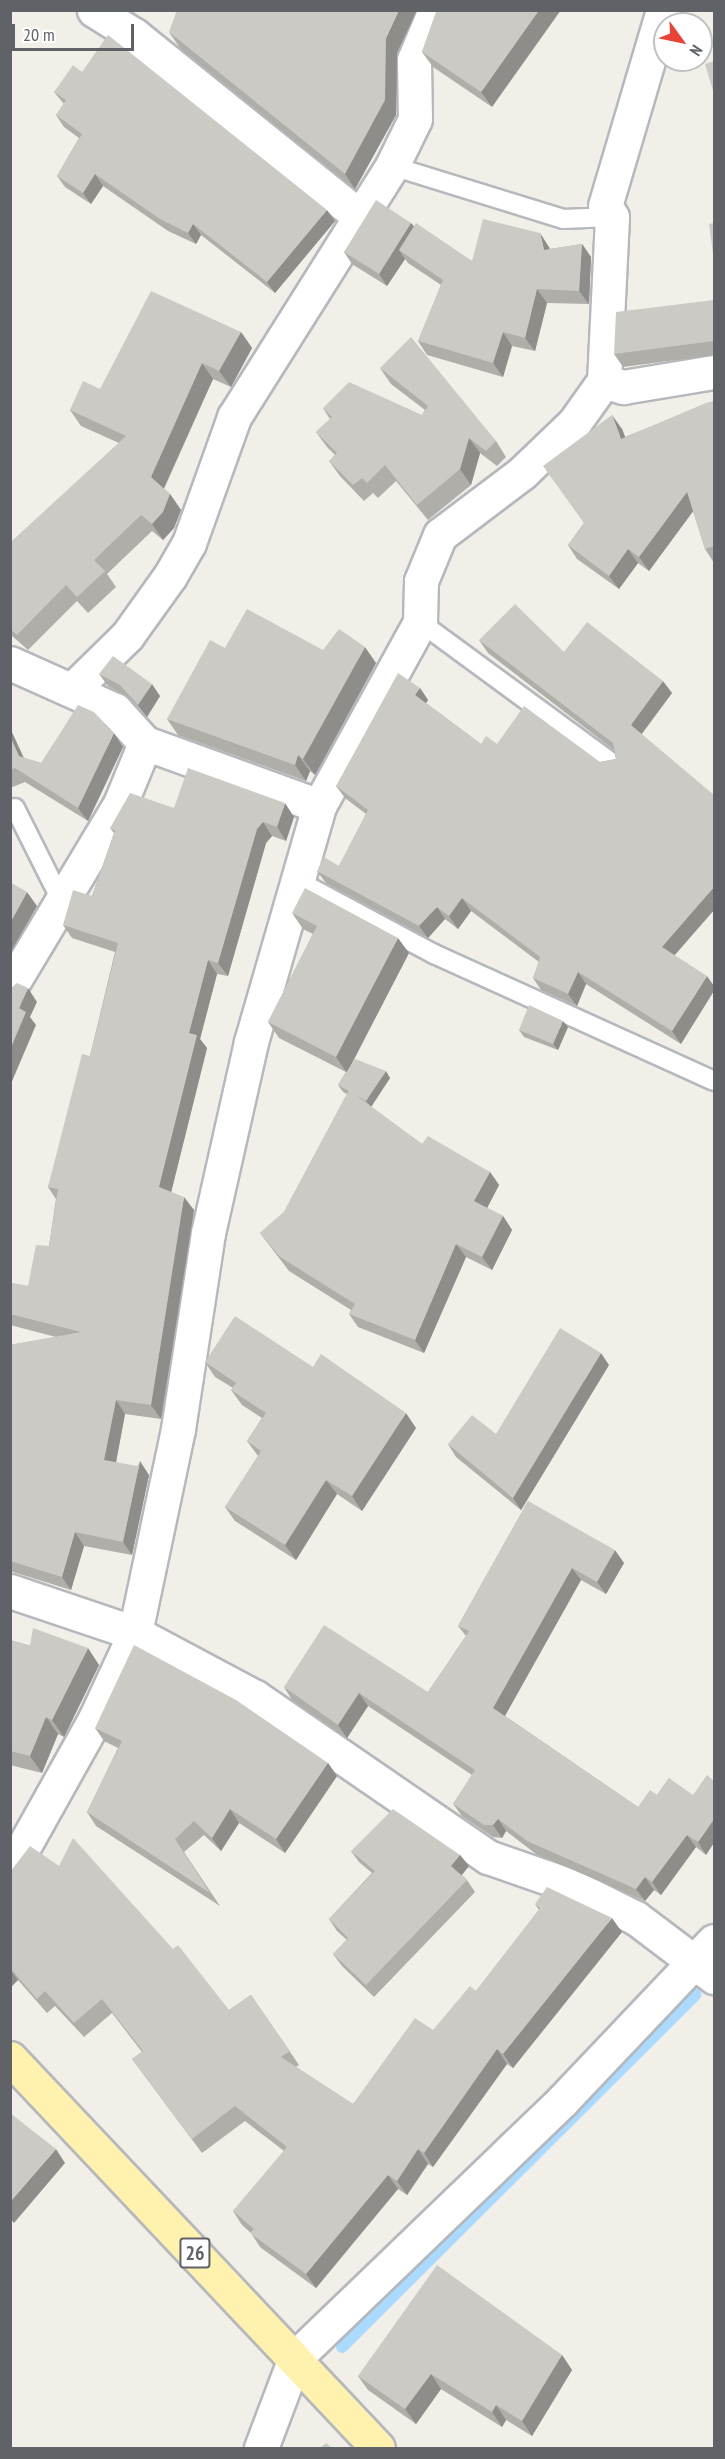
<!DOCTYPE html>
<html>
<head>
<meta charset="utf-8">
<style>
	body { margin:0 }
	#map { position:relative; width:725px; height:2459px; overflow:hidden; background:#f1efe8; font-family:"PT Sans Narrow",sans-serif }
	div>[style] { position:absolute }
	.stream>* { height:12px; margin:-6px; padding:0 6px; transform-origin:6px; border-radius:6px; background:#aadaff }
	.roads { filter:drop-shadow(2px 0 #b5b8bc) drop-shadow(-2px 0 #b5b8bc) drop-shadow(0 2px #b5b8bc) drop-shadow(0 -2px #b5b8bc) }
	.service>* { height:18px; margin:-9px; padding:0 9px; transform-origin:9px; border-radius:9px; background:#fff }
	.minor>* { height:33px; margin:-16.5px; padding:0 16.5px; transform-origin:16.5px; border-radius:16.5px; background:#fff }
	.tertiary>* { height:33px; margin:-16.5px; padding:0 16.5px; transform-origin:16.5px; border-radius:16.5px; background:#fff }
	.primary>* { height:33px; margin:-16.5px; padding:0 16.5px; transform-origin:16.5px; border-radius:16.5px; background:#fff2af }
	.wall>* { inset:0; background:#afaea9 }
	.shaded-wall>* { inset:0; background:#8f8d8a }
	.building>* { inset:0; background:#cccac5 }
	span { translate:-50% -50%; white-space:nowrap; text-align:center; line-height:1.15; -webkit-text-stroke:6px #fff; paint-order:stroke }
	.shield-label span { padding:2px 4px; background:#fff; border:2px solid; border-radius:4px; -webkit-text-stroke-width:0 }
	.shield-label { font-size:20px; color:#5f6368; font-weight:700 }
	.frame { position:absolute; inset:0; border:12px solid #5f6368; pointer-events:none }
	.north { position:absolute; left:653px; top:12px; width:60px; height:60px; box-sizing:border-box; background:#fff; border:2px solid #bfc1c3; border-radius:50%; rotate:123deg; font-size:16px; font-weight:700; line-height:24px; text-align:center; color:#5f6368 }
	.north::after { content:''; display:block; margin:auto; width:21px; height:27px; background:#ea4335; clip-path:polygon(50% 0,100% 100%,50% 72%,0 100%) }
	.scale { position:absolute; left:12px; top:24px; width:122px; height:27px; box-sizing:border-box; border:3px solid #5f6368; border-top:0; padding-left:8px; font-size:18px; line-height:21px; white-space:nowrap; color:#5f6368; -webkit-text-stroke:4px #fff; paint-order:stroke }
</style>
</head>
<body>
<div id="map">
	<div class="stream">
		<i style="left:342px;top:2347px;width:499px;rotate:-44.9deg"></i>
	</div>
	<div class="roads">
		<div class="service">
			<i style="left:392px;top:166px;width:179px;rotate:17.2deg"></i>
			<i style="left:563px;top:219px;width:49px;rotate:-2.3deg"></i>
			<i style="left:420px;top:622px;width:242px;rotate:36.3deg"></i>
			<i style="left:15px;top:808px;width:105px;rotate:63.4deg"></i>
			<i style="left:296px;top:880px;width:157px;rotate:28.2deg"></i>
			<i style="left:434px;top:954px;width:307px;rotate:24.4deg"></i>
		</div>
		<div class="minor">
			<i style="left:94px;top:10px;width:47px;rotate:32deg"></i>
			<i style="left:134px;top:35px;width:290px;rotate:38.8deg"></i>
			<i style="left:604px;top:381px;width:20px;rotate:18deg"></i>
			<i style="left:623px;top:387px;width:92px;rotate:-9.4deg"></i>
			<i style="left:10px;top:663px;width:115px;rotate:24.1deg"></i>
			<i style="left:115px;top:710px;width:45px;rotate:47.7deg"></i>
			<i style="left:145px;top:743px;width:66px;rotate:112.3deg"></i>
			<i style="left:120px;top:804px;width:214px;rotate:121deg"></i>
			<i style="left:73px;top:689px;width:76px;rotate:-44.5deg"></i>
			<i style="left:127px;top:636px;width:74px;rotate:-54.4deg"></i>
			<i style="left:170px;top:576px;width:38px;rotate:-60deg"></i>
			<i style="left:189px;top:543px;width:134px;rotate:-70.3deg"></i>
			<i style="left:234px;top:417px;width:297px;rotate:-57.8deg"></i>
			<i style="left:392px;top:166px;width:52px;rotate:-63.9deg"></i>
			<i style="left:415px;top:119px;width:59px;rotate:-91deg"></i>
			<i style="left:414px;top:60px;width:54px;rotate:-67.2deg"></i>
			<i style="left:145px;top:743px;width:185px;rotate:19.9deg"></i>
			<i style="left:10px;top:1591px;width:132px;rotate:18.6deg"></i>
			<i style="left:135px;top:1633px;width:136px;rotate:28.1deg"></i>
			<i style="left:255px;top:1697px;width:283px;rotate:34.5deg"></i>
			<i style="left:488px;top:1857px;width:91px;rotate:19.2deg"></i>
			<i style="left:574px;top:1887px;width:69px;rotate:26.6deg"></i>
			<i style="left:636px;top:1918px;width:98px;rotate:37.1deg"></i>
			<i style="left:10px;top:1871px;width:172px;rotate:-60.8deg"></i>
			<i style="left:94px;top:1721px;width:97px;rotate:-65deg"></i>
			<i style="left:135px;top:1633px;width:208px;rotate:-78.1deg"></i>
			<i style="left:178px;top:1429px;width:198px;rotate:-81.3deg"></i>
			<i style="left:208px;top:1233px;width:196px;rotate:-77.3deg"></i>
			<i style="left:251px;top:1042px;width:246px;rotate:-73.9deg"></i>
			<i style="left:319px;top:806px;width:210px;rotate:-61.2deg"></i>
			<i style="left:420px;top:622px;width:41px;rotate:-88.6deg"></i>
			<i style="left:421px;top:581px;width:50px;rotate:-67.6deg"></i>
			<i style="left:440px;top:535px;width:103px;rotate:-37.1deg"></i>
			<i style="left:522px;top:473px;width:72px;rotate:-43.9deg"></i>
			<i style="left:574px;top:423px;width:52px;rotate:-54.5deg"></i>
			<i style="left:604px;top:381px;width:164px;rotate:-87.2deg"></i>
			<i style="left:612px;top:217px;width:13px;rotate:-122deg"></i>
			<i style="left:605px;top:206px;width:204px;rotate:-73.5deg"></i>
			<i style="left:261px;top:2448px;width:96px;rotate:-69.3deg"></i>
		</div>
		<div class="tertiary">
			<i style="left:295px;top:2358px;width:372px;rotate:-43.9deg"></i>
			<i style="left:563px;top:2100px;width:219px;rotate:-46.5deg"></i>
		</div>
		<div class="primary">
			<i style="left:10px;top:2058px;width:536px;rotate:46.66deg"></i>
		</div>
	</div>
	<div class="wall">
		<i style="clip-path:polygon(437px 10px,492px 107px,433px 67px,422px 52px)"></i>
		<i style="clip-path:polygon(169px 32px,397px 53px,396px 115px,355px 189px,180px 48px)"></i>
		<i style="clip-path:polygon(82px 72px,335px 221px,275px 293px,201px 235px,196px 244px,168px 231px,103px 186px,91px 204px,65px 187px,57px 176px,79px 138px,64px 127px,56px 115px,64px 104px,54px 92px)"></i>
		<i style="clip-path:polygon(411px 223px,414px 226px,472px 261px,549px 247px,550px 249px,582px 244px,591px 257px,589px 304px,547px 303px,535px 351px,512px 346px,503px 377px,427px 355px,418px 341px,441px 285px,408px 263px,405px 259px,387px 286px,352px 264px,344px 252px)"></i>
		<i style="clip-path:polygon(714px 300px,714px 355px,623px 367px,614px 354px)"></i>
		<i style="clip-path:polygon(241px 332px,252px 348px,231px 387px,213px 379px,164px 489px,170px 494px,181px 510px,174px 528px,163px 540px,152px 531px,107px 574px,116px 587px,88px 613px,77px 601px,28px 650px,10px 634px,10px 543px,119px 443px,81px 426px,70px 410px,100px 389px)"></i>
		<i style="clip-path:polygon(380px 368px,496px 441px,506px 457px,497px 466px,480px 453px,471px 485px,428px 520px,396px 481px,378px 498px,373px 493px,364px 501px,340px 476px,329px 461px,335px 455px,327px 447px,316px 432px,330px 419px,323px 408px,422px 415px,425px 410px,391px 384px)"></i>
		<i style="clip-path:polygon(714px 401px,714px 563px,705px 549px,693px 511px,649px 571px,638px 563px,619px 589px,577px 559px,568px 545px,584px 523px,622px 429px,625px 437px)"></i>
		<i style="clip-path:polygon(479px 640px,564px 652px,672px 693px,642px 734px,714px 910px,675px 955px,681px 1044px,586px 984px,577px 1006px,541px 990px,533px 978px,539px 962px,471px 911px,458px 929px,445px 919px,428px 938px,326px 883px,317px 871px,339px 866px,366px 814px,345px 798px,336px 786px,420px 688px,428px 700px,426px 703px,481px 744px,497px 744px,600px 762px,616px 759px,614px 750px,488px 653px)"></i>
		<i style="clip-path:polygon(225px 648px,323px 650px,376px 663px,315px 775px,310px 771px,306px 781px,178px 735px,167px 719px)"></i>
		<i style="clip-path:polygon(99px 674px,160px 696px,147px 717px,129px 697px,108px 686px)"></i>
		<i style="clip-path:polygon(10px 728px,24px 758px,41px 763px,123px 747px,88px 821px,25px 782px,10px 788px)"></i>
		<i style="clip-path:polygon(174px 808px,294px 817px,286px 841px,272px 836px,266px 843px,228px 976px,217px 974px,200px 1039px,207px 1048px,171px 1192px,194px 1210px,161px 1419px,125px 1414px,116px 1462px,149px 1475px,132px 1555px,84px 1546px,71px 1590px,10px 1571px,10px 1345px,56px 1337px,10px 1325px,10px 1283px,28px 1286px,49px 1246px,56px 1199px,48px 1187px,90px 1056px,115px 952px,72px 938px,63px 925px,92px 896px,114px 833px,110px 828px)"></i>
		<i style="clip-path:polygon(292px 913px,409px 953px,350px 1066px,390px 1078px,371px 1107px,422px 1144px,490px 1172px,499px 1185px,487px 1208px,503px 1216px,512px 1230px,492px 1270px,466px 1257px,424px 1353px,358px 1327px,349px 1314px,351px 1310px,289px 1271px,260px 1233px,284px 1212px,347px 1094px,343px 1092px,338px 1085px,346px 1072px,279px 1038px,268px 1022px,313px 934px,303px 929px)"></i>
		<i style="clip-path:polygon(568px 1027px,558px 1050px,524px 1037px,519px 1030px)"></i>
		<i style="clip-path:polygon(205px 1362px,313px 1367px,416px 1428px,362px 1511px,337px 1494px,296px 1560px,235px 1521px,225px 1507px,258px 1456px,247px 1441px,262px 1418px,242px 1405px,231px 1390px,233px 1388px,215px 1377px)"></i>
		<i style="clip-path:polygon(609px 1365px,521px 1510px,456px 1457px,448px 1444px,496px 1434px)"></i>
		<i style="clip-path:polygon(528px 1501px,624px 1563px,606px 1594px,581px 1580px,505px 1716px,638px 1807px,657px 1795px,669px 1778px,706px 1855px,696px 1847px,661px 1895px,654px 1890px,645px 1901px,536px 1854px,506px 1831px,502px 1838px,493px 1837px,462px 1816px,453px 1804px,472px 1775px,368px 1706px,347px 1738px,292px 1700px,284px 1687px,428px 1692px,466px 1636px,458px 1626px)"></i>
		<i style="clip-path:polygon(10px 1640px,99px 1665px,64px 1737px,58px 1734px,42px 1773px,10px 1765px)"></i>
		<i style="clip-path:polygon(95px 1728px,328px 1763px,337px 1776px,285px 1853px,239px 1823px,221px 1851px,204px 1835px,184px 1852px,220px 1906px,96px 1826px,87px 1812px,118px 1748px,104px 1741px)"></i>
		<i style="clip-path:polygon(351px 1851px,460px 1855px,469px 1866px,462px 1875px,467px 1880px,475px 1892px,374px 1997px,342px 1966px,333px 1954px,347px 1940px,337px 1931px,329px 1919px,372px 1873px,359px 1862px)"></i>
		<i style="clip-path:polygon(10px 1872px,229px 2010px,251px 1995px,299px 2065px,296px 2067px,353px 2104px,476px 1991px,539px 1910px,535px 1904px,622px 1932px,513px 2068px,507px 2064px,433px 2167px,428px 2164px,407px 2195px,398px 2189px,316px 2288px,260px 2247px,251px 2233px,242px 2225px,233px 2211px,284px 2151px,245px 2121px,202px 2153px,132px 2059px,142px 2052px,112px 2013px,84px 2037px,55px 2006px,47px 2013px,18px 1980px,10px 1988px)"></i>
		<i style="clip-path:polygon(562px 2355px,572px 2370px,532px 2436px,506px 2420px,502px 2427px,441px 2389px,416px 2424px,368px 2390px,358px 2376px)"></i>
	</div>
	<div class="shaded-wall">
		<i style="clip-path:polygon(399px 10px,417px 10px,397px 53px,396px 115px,355px 189px,345px 174px,386px 38px)"></i>
		<i style="clip-path:polygon(539px 10px,561px 10px,492px 107px,481px 92px)"></i>
		<i style="clip-path:polygon(95px 174px,103px 186px,91px 204px,83px 193px)"></i>
		<i style="clip-path:polygon(327px 210px,335px 221px,275px 293px,267px 282px)"></i>
		<i style="clip-path:polygon(411px 223px,420px 235px,399px 250px,405px 259px,387px 286px,379px 274px)"></i>
		<i style="clip-path:polygon(193px 224px,201px 235px,196px 244px,188px 233px)"></i>
		<i style="clip-path:polygon(540px 233px,549px 247px,553px 263px,544px 250px)"></i>
		<i style="clip-path:polygon(582px 244px,591px 257px,589px 304px,579px 291px)"></i>
		<i style="clip-path:polygon(537px 289px,547px 303px,535px 351px,525px 338px)"></i>
		<i style="clip-path:polygon(241px 332px,252px 348px,231px 387px,219px 371px)"></i>
		<i style="clip-path:polygon(503px 332px,512px 346px,503px 377px,493px 363px)"></i>
		<i style="clip-path:polygon(202px 363px,213px 379px,162px 492px,151px 477px)"></i>
		<i style="clip-path:polygon(612px 415px,622px 429px,631px 452px,621px 439px)"></i>
		<i style="clip-path:polygon(469px 438px,480px 453px,471px 485px,460px 469px)"></i>
		<i style="clip-path:polygon(687px 492px,697px 506px,649px 571px,639px 557px)"></i>
		<i style="clip-path:polygon(170px 494px,181px 510px,174px 528px,163px 540px,152px 524px)"></i>
		<i style="clip-path:polygon(628px 549px,638px 563px,619px 589px,609px 576px)"></i>
		<i style="clip-path:polygon(365px 647px,376px 663px,315px 775px,303px 759px)"></i>
		<i style="clip-path:polygon(663px 681px,672px 693px,639px 737px,631px 725px)"></i>
		<i style="clip-path:polygon(152px 684px,160px 696px,147px 717px,138px 705px)"></i>
		<i style="clip-path:polygon(420px 688px,428px 700px,423px 707px,415px 695px)"></i>
		<i style="clip-path:polygon(10px 728px,29px 770px,19px 756px,10px 736px)"></i>
		<i style="clip-path:polygon(114px 733px,123px 747px,88px 821px,78px 808px)"></i>
		<i style="clip-path:polygon(298px 755px,310px 771px,306px 781px,295px 765px)"></i>
		<i style="clip-path:polygon(285px 803px,294px 817px,286px 841px,277px 827px)"></i>
		<i style="clip-path:polygon(263px 822px,272px 836px,266px 843px,228px 976px,218px 963px,257px 829px)"></i>
		<i style="clip-path:polygon(714px 887px,714px 910px,671px 959px,662px 947px)"></i>
		<i style="clip-path:polygon(27px 892px,37px 906px,10px 953px,10px 923px)"></i>
		<i style="clip-path:polygon(462px 898px,471px 911px,458px 929px,449px 916px)"></i>
		<i style="clip-path:polygon(437px 907px,445px 919px,428px 938px,419px 926px)"></i>
		<i style="clip-path:polygon(398px 938px,409px 953px,347px 1073px,336px 1057px)"></i>
		<i style="clip-path:polygon(208px 960px,217px 974px,200px 1039px,207px 1048px,169px 1201px,159px 1187px,189px 1033px)"></i>
		<i style="clip-path:polygon(578px 972px,586px 984px,577px 1006px,568px 994px)"></i>
		<i style="clip-path:polygon(707px 976px,714px 986px,714px 991px,681px 1044px,672px 1031px)"></i>
		<i style="clip-path:polygon(28px 988px,37px 1002px,30px 1017px,36px 1025px,10px 1086px,10px 1050px,19px 1008px)"></i>
		<i style="clip-path:polygon(563px 1021px,568px 1027px,558px 1050px,553px 1044px)"></i>
		<i style="clip-path:polygon(386px 1071px,390px 1078px,371px 1107px,366px 1101px)"></i>
		<i style="clip-path:polygon(490px 1172px,499px 1185px,484px 1214px,474px 1201px)"></i>
		<i style="clip-path:polygon(184px 1197px,194px 1210px,161px 1419px,151px 1405px)"></i>
		<i style="clip-path:polygon(503px 1216px,512px 1230px,492px 1270px,482px 1257px)"></i>
		<i style="clip-path:polygon(456px 1244px,466px 1257px,424px 1353px,415px 1340px)"></i>
		<i style="clip-path:polygon(601px 1353px,609px 1365px,521px 1510px,513px 1498px)"></i>
		<i style="clip-path:polygon(116px 1400px,125px 1414px,114px 1473px,104px 1460px)"></i>
		<i style="clip-path:polygon(406px 1413px,416px 1428px,362px 1511px,352px 1496px)"></i>
		<i style="clip-path:polygon(140px 1461px,149px 1475px,132px 1555px,123px 1542px)"></i>
		<i style="clip-path:polygon(326px 1480px,337px 1494px,296px 1560px,285px 1545px)"></i>
		<i style="clip-path:polygon(75px 1532px,84px 1546px,71px 1590px,62px 1577px)"></i>
		<i style="clip-path:polygon(615px 1550px,624px 1563px,606px 1594px,597px 1582px)"></i>
		<i style="clip-path:polygon(572px 1568px,581px 1580px,502px 1721px,493px 1708px)"></i>
		<i style="clip-path:polygon(88px 1648px,99px 1665px,64px 1737px,52px 1720px)"></i>
		<i style="clip-path:polygon(359px 1693px,368px 1706px,347px 1738px,338px 1725px)"></i>
		<i style="clip-path:polygon(46px 1717px,58px 1734px,42px 1773px,30px 1756px)"></i>
		<i style="clip-path:polygon(328px 1763px,337px 1776px,285px 1853px,276px 1839px)"></i>
		<i style="clip-path:polygon(230px 1809px,239px 1823px,221px 1851px,212px 1838px)"></i>
		<i style="clip-path:polygon(498px 1819px,506px 1831px,502px 1838px,493px 1825px)"></i>
		<i style="clip-path:polygon(714px 1819px,714px 1843px,706px 1855px,698px 1842px)"></i>
		<i style="clip-path:polygon(687px 1835px,696px 1847px,661px 1895px,652px 1882px)"></i>
		<i style="clip-path:polygon(460px 1855px,469px 1866px,459px 1878px,451px 1866px)"></i>
		<i style="clip-path:polygon(645px 1877px,654px 1890px,645px 1901px,636px 1889px)"></i>
		<i style="clip-path:polygon(612px 1918px,622px 1932px,513px 2068px,503px 2054px)"></i>
		<i style="clip-path:polygon(10px 1969px,18px 1980px,10px 1988px)"></i>
		<i style="clip-path:polygon(497px 2049px,507px 2064px,433px 2167px,424px 2153px)"></i>
		<i style="clip-path:polygon(56px 2149px,65px 2163px,14px 2223px,10px 2218px,10px 2202px)"></i>
		<i style="clip-path:polygon(418px 2149px,428px 2164px,407px 2195px,397px 2181px)"></i>
		<i style="clip-path:polygon(388px 2175px,398px 2189px,316px 2288px,306px 2274px)"></i>
		<i style="clip-path:polygon(562px 2355px,572px 2370px,532px 2436px,522px 2421px)"></i>
		<i style="clip-path:polygon(431px 2374px,441px 2389px,416px 2424px,405px 2409px)"></i>
		<i style="clip-path:polygon(496px 2405px,506px 2420px,502px 2427px,492px 2412px)"></i>
	</div>
	<div class="building">
		<i style="clip-path:polygon(177px 10px,399px 10px,386px 38px,385px 100px,345px 174px,169px 32px)"></i>
		<i style="clip-path:polygon(437px 10px,539px 10px,481px 92px,422px 52px)"></i>
		<i style="clip-path:polygon(108px 35px,327px 210px,267px 282px,193px 224px,188px 233px,160px 219px,95px 174px,83px 193px,57px 176px,82px 134px,56px 115px,66px 100px,54px 92px,73px 65px,82px 72px)"></i>
		<i style="clip-path:polygon(714px 61px,714px 94px,705px 64px)"></i>
		<i style="clip-path:polygon(376px 200px,411px 223px,379px 274px,344px 252px)"></i>
		<i style="clip-path:polygon(483px 219px,540px 233px,544px 250px,582px 244px,579px 291px,537px 289px,525px 338px,503px 332px,493px 363px,418px 341px,443px 280px,399px 250px,416px 223px,472px 261px)"></i>
		<i style="clip-path:polygon(714px 223px,714px 261px,709px 224px)"></i>
		<i style="clip-path:polygon(151px 291px,241px 332px,219px 371px,202px 363px,151px 477px,170px 494px,163px 512px,152px 524px,141px 515px,94px 560px,105px 571px,77px 597px,66px 585px,17px 635px,10px 629px,10px 543px,126px 436px,70px 410px,83px 381px,100px 389px)"></i>
		<i style="clip-path:polygon(714px 300px,714px 341px,614px 354px,616px 312px)"></i>
		<i style="clip-path:polygon(411px 337px,496px 441px,486px 451px,469px 438px,460px 469px,417px 505px,385px 465px,367px 483px,362px 478px,353px 485px,329px 461px,337px 453px,316px 432px,332px 417px,323px 408px,349px 382px,422px 415px,428px 406px,380px 368px)"></i>
		<i style="clip-path:polygon(714px 401px,714px 546px,705px 549px,687px 492px,639px 557px,628px 549px,609px 576px,568px 545px,584px 523px,543px 466px,612px 415px,621px 439px,706px 403px)"></i>
		<i style="clip-path:polygon(515px 604px,564px 652px,587px 622px,663px 681px,631px 725px,714px 795px,714px 887px,662px 947px,707px 976px,672px 1031px,578px 972px,568px 994px,533px 978px,540px 957px,462px 898px,449px 916px,437px 907px,419px 926px,317px 871px,324px 857px,339px 866px,368px 810px,336px 786px,398px 673px,420px 688px,415px 695px,481px 744px,486px 736px,497px 744px,524px 706px,600px 762px,616px 759px,613px 743px,479px 640px)"></i>
		<i style="clip-path:polygon(247px 609px,323px 650px,339px 629px,365px 647px,303px 759px,298px 755px,295px 765px,167px 719px,210px 640px,225px 648px)"></i>
		<i style="clip-path:polygon(113px 656px,152px 684px,138px 705px,120px 685px,99px 674px)"></i>
		<i style="clip-path:polygon(78px 705px,94px 712px,114px 733px,78px 808px,15px 768px,10px 770px,10px 736px,19px 756px,41px 763px)"></i>
		<i style="clip-path:polygon(188px 768px,285px 803px,277px 827px,263px 822px,257px 829px,218px 963px,208px 960px,189px 1033px,197px 1035px,159px 1187px,184px 1197px,151px 1405px,116px 1400px,104px 1460px,137px 1466px,140px 1461px,123px 1542px,75px 1532px,62px 1577px,10px 1561px,10px 1345px,81px 1332px,10px 1314px,10px 1283px,28px 1286px,36px 1245px,49px 1246px,58px 1189px,48px 1187px,82px 1054px,90px 1056px,118px 943px,63px 925px,73px 890px,92px 896px,115px 831px,110px 828px,130px 793px,174px 808px)"></i>
		<i style="clip-path:polygon(10px 882px,27px 892px,10px 923px)"></i>
		<i style="clip-path:polygon(305px 888px,398px 938px,336px 1057px,268px 1022px,317px 926px,292px 913px)"></i>
		<i style="clip-path:polygon(17px 983px,28px 988px,19px 1008px,26px 1012px,10px 1050px,10px 989px)"></i>
		<i style="clip-path:polygon(529px 1005px,563px 1021px,553px 1044px,519px 1030px)"></i>
		<i style="clip-path:polygon(355px 1059px,386px 1071px,366px 1101px,338px 1085px)"></i>
		<i style="clip-path:polygon(349px 1090px,422px 1144px,428px 1136px,490px 1172px,474px 1201px,503px 1216px,482px 1257px,456px 1244px,415px 1340px,349px 1314px,355px 1304px,280px 1257px,260px 1233px,284px 1212px)"></i>
		<i style="clip-path:polygon(235px 1316px,313px 1367px,321px 1354px,406px 1413px,352px 1496px,326px 1480px,285px 1545px,225px 1507px,261px 1451px,247px 1441px,266px 1413px,231px 1390px,236px 1383px,205px 1362px)"></i>
		<i style="clip-path:polygon(560px 1328px,601px 1353px,513px 1498px,448px 1444px,472px 1415px,496px 1434px)"></i>
		<i style="clip-path:polygon(528px 1501px,615px 1550px,597px 1582px,572px 1568px,493px 1708px,638px 1807px,650px 1790px,657px 1795px,669px 1778px,693px 1795px,707px 1775px,714px 1781px,714px 1819px,698px 1842px,687px 1835px,652px 1882px,645px 1877px,636px 1889px,527px 1841px,498px 1819px,493px 1825px,484px 1825px,453px 1804px,475px 1770px,359px 1693px,338px 1725px,284px 1687px,324px 1625px,428px 1692px,469px 1631px,458px 1626px)"></i>
		<i style="clip-path:polygon(33px 1628px,88px 1648px,52px 1720px,46px 1717px,30px 1756px,10px 1751px,10px 1640px,30px 1646px)"></i>
		<i style="clip-path:polygon(134px 1645px,236px 1700px,328px 1763px,276px 1839px,230px 1809px,212px 1838px,194px 1821px,175px 1839px,210px 1893px,87px 1812px,122px 1741px,95px 1728px)"></i>
		<i style="clip-path:polygon(393px 1809px,460px 1855px,451px 1866px,467px 1880px,366px 1985px,333px 1954px,348px 1938px,329px 1919px,375px 1871px,351px 1851px)"></i>
		<i style="clip-path:polygon(73px 1838px,173px 1949px,178px 1945px,229px 2010px,251px 1995px,290px 2051px,281px 2057px,353px 2104px,415px 2018px,433px 2030px,470px 1986px,476px 1991px,540px 1908px,535px 1904px,547px 1887px,612px 1918px,503px 2054px,497px 2049px,424px 2153px,418px 2149px,397px 2181px,388px 2175px,306px 2274px,250px 2233px,254px 2229px,233px 2211px,287px 2147px,235px 2106px,192px 2139px,132px 2059px,143px 2051px,102px 1999px,74px 2023px,45px 1991px,37px 1999px,10px 1968px,10px 1872px,30px 1846px,59px 1866px)"></i>
		<i style="clip-path:polygon(10px 2113px,56px 2149px,10px 2202px)"></i>
		<i style="clip-path:polygon(437px 2265px,562px 2355px,522px 2421px,496px 2405px,492px 2412px,431px 2374px,405px 2409px,358px 2376px)"></i>
		<i style="clip-path:polygon(326px 2443px,332px 2448px,320px 2448px)"></i>
	</div>
	<div class="shield-label">
		<span style="left:195px;top:2253px">26</span>
	</div>
	<div class="frame"></div>
	<div class="north">N</div>
	<div class="scale">20 m</div>
</div>
</body>
</html>
